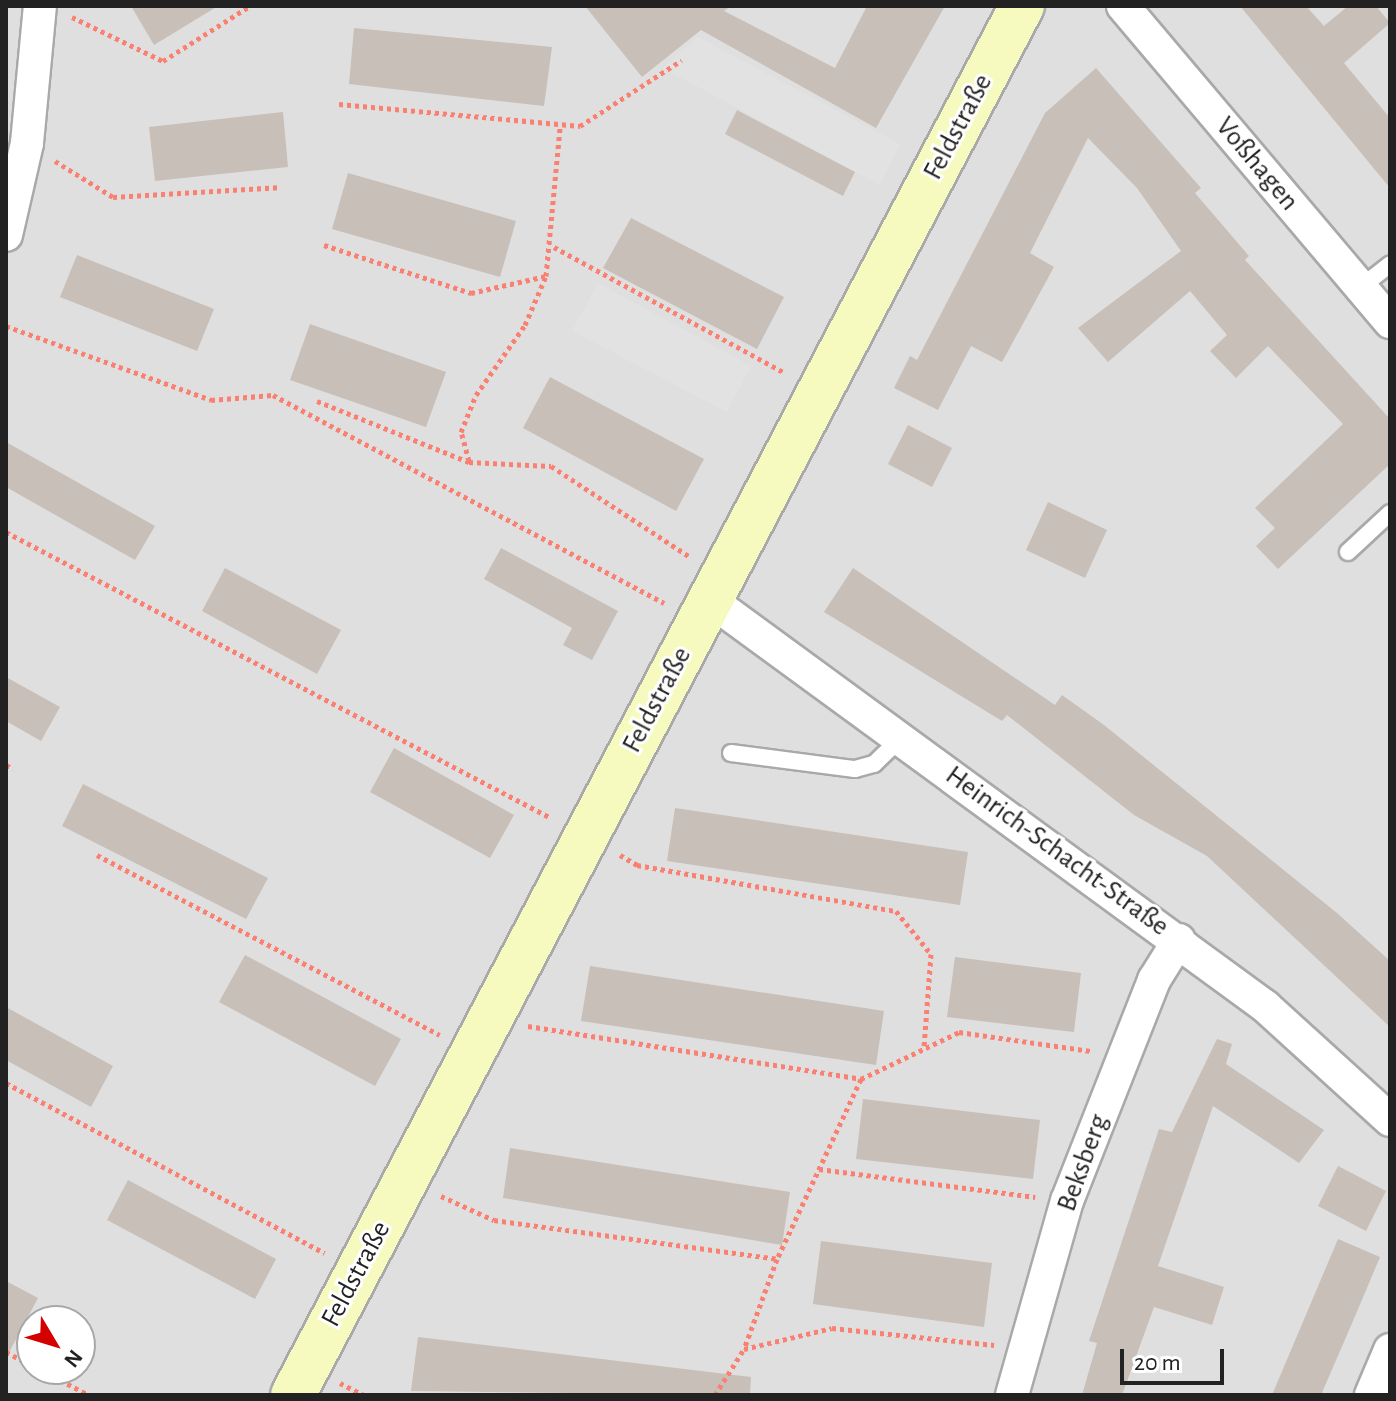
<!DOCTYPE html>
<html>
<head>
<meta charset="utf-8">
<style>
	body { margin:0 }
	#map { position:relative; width:1396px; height:1401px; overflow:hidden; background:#f2efe9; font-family:"Alegreya Sans",sans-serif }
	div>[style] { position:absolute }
	.residential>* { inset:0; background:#e0dfdf }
	.parking>* { inset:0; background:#e2e2e2 }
	.building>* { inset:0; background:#c7bfb8 }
	.path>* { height:5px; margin-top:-2.5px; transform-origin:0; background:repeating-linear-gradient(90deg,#fa8072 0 4px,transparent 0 8px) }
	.roads { filter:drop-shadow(2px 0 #a9a9a9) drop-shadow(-2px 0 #a9a9a9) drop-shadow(0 2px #a9a9a9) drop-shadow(0 -2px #a9a9a9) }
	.lane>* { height:16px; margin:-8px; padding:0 8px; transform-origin:8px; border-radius:8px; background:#fff }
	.street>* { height:32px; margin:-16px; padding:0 16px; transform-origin:16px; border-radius:16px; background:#fff }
	.secondary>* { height:44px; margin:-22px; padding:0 22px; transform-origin:22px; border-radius:22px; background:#f7fabf }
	span { translate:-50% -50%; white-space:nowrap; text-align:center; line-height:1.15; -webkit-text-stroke:6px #fff; paint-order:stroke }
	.street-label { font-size:28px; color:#222 }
	.frame { position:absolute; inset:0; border:8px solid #222; pointer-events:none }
	.north { position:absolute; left:16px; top:1305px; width:80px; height:80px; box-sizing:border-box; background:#fff; border:2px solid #a7a7a7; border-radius:50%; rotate:128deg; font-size:22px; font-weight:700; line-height:32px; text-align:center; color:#222 }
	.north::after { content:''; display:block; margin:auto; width:28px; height:36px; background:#d40000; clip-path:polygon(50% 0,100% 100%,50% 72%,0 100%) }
	.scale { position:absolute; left:1120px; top:1349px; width:104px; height:36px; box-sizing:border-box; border:4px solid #222; border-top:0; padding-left:10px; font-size:24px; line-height:28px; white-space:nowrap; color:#222; -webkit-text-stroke:6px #fff; paint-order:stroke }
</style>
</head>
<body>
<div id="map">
	<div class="residential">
		<i style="clip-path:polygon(evenodd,6px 6px,1390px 6px,1390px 1395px,6px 1395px,6px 6px,32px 1321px,80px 1321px,80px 1369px,32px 1369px,32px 1321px)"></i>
	</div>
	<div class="parking">
		<i style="clip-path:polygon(698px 37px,900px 144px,880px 185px,663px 68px)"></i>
		<i style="clip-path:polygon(598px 283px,751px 366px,727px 412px,572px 331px)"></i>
	</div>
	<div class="building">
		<i style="clip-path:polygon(131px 6px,218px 6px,154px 45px)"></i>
		<i style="clip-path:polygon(585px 6px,731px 6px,724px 11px,835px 68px,867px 6px,945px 6px,876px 128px,701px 30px,642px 77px)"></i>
		<i style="clip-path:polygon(1240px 6px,1306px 6px,1324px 26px,1348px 6px,1376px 6px,1390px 23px,1344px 63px,1390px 118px,1390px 188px)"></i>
		<i style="clip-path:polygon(354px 28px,552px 47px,544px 106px,349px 84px)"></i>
		<i style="clip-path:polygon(1096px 68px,1201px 188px,1195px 193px,1249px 256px,1245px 260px,1390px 419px,1390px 464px,1278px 569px,1256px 546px,1275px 528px,1255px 508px,1343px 424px,1268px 346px,1236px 378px,1210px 351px,1227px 335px,1190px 291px,1108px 362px,1078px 328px,1181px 251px,1137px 188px,1088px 138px,1030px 253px,1054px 267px,1002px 362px,971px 346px,938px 410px,894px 388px,910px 356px,917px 360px,1045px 113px)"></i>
		<i style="clip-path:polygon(737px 110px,855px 172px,843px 196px,725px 134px)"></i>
		<i style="clip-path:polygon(283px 112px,288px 167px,155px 181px,149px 127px)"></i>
		<i style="clip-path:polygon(348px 173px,516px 221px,500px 277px,332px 229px)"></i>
		<i style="clip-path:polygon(631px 218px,784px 297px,757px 349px,603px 268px)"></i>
		<i style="clip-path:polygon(77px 255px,214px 309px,197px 351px,60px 297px)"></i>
		<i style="clip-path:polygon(310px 324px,446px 372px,426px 427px,290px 380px)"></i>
		<i style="clip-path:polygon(550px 377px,704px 459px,676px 511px,523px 428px)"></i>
		<i style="clip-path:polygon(908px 425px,952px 448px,932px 487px,888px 464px)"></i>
		<i style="clip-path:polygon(6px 442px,155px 526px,135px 560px,6px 487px)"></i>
		<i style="clip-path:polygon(1048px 502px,1107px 530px,1085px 578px,1026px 550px)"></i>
		<i style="clip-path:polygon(501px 548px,618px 611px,592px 660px,563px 645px,572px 628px,484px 579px)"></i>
		<i style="clip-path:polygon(225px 568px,341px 630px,317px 674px,202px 611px)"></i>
		<i style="clip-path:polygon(853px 568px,1055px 705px,1062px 695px,1104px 725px,1337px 913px,1390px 961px,1390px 1027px,1207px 856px,1134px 815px,1007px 715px,1002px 721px,824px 612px)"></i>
		<i style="clip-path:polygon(6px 677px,60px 707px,41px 741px,6px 721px)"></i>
		<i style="clip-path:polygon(394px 748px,514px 815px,490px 858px,370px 792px)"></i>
		<i style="clip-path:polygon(83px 784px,268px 878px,246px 919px,62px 826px)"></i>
		<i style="clip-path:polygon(675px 808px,968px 852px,960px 905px,667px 861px)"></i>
		<i style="clip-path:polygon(245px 955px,401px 1039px,375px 1086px,219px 1002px)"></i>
		<i style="clip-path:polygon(955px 957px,1081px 973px,1074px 1032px,947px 1017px)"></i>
		<i style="clip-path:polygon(590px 966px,884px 1011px,876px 1065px,581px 1021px)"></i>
		<i style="clip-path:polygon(6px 1007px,113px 1066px,91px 1107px,6px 1060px)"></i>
		<i style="clip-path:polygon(1217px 1039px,1232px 1044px,1226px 1064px,1324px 1130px,1299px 1163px,1213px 1106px,1158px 1266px,1224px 1287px,1212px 1325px,1154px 1307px,1122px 1395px,1082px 1395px,1097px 1343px,1089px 1341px,1159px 1129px,1172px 1132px)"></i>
		<i style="clip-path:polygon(863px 1099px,1040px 1120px,1033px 1179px,856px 1159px)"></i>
		<i style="clip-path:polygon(510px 1148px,790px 1192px,782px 1245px,503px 1198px)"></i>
		<i style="clip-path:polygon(1338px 1166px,1386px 1191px,1366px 1231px,1318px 1206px)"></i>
		<i style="clip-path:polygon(128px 1180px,276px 1259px,255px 1299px,107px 1220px)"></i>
		<i style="clip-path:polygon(1338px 1239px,1380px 1257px,1356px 1314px,1321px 1395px,1272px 1395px)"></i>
		<i style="clip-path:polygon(821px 1241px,992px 1263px,984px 1327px,813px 1304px)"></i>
		<i style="clip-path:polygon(6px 1281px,38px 1298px,6px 1358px)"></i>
		<i style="clip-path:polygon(418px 1337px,751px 1377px,750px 1395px,411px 1391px)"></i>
	</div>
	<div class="path">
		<i style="left:72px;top:17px;width:101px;rotate:25.8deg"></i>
		<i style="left:163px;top:61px;width:103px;rotate:-32.3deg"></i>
		<i style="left:339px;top:104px;width:242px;rotate:5.2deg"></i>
		<i style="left:580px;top:126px;width:121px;rotate:-32.9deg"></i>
		<i style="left:55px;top:161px;width:68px;rotate:31.8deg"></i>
		<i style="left:113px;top:197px;width:166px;rotate:-3.4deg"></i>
		<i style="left:324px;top:245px;width:155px;rotate:18.1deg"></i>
		<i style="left:471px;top:293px;width:77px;rotate:-12.8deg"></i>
		<i style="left:554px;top:247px;width:263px;rotate:28.6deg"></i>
		<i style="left:6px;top:326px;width:218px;rotate:19.8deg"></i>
		<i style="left:211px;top:400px;width:62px;rotate:-4.6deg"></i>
		<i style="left:273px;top:395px;width:443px;rotate:28deg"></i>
		<i style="left:317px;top:401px;width:164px;rotate:21.9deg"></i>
		<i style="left:469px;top:462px;width:82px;rotate:2.8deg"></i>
		<i style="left:551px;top:466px;width:166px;rotate:33.2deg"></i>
		<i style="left:469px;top:461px;width:30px;rotate:-105deg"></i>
		<i style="left:461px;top:432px;width:40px;rotate:-68deg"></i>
		<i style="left:476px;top:395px;width:85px;rotate:-55deg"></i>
		<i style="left:525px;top:325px;width:53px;rotate:-66.8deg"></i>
		<i style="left:546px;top:276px;width:150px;rotate:-84.6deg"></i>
		<i style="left:6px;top:532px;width:615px;rotate:27.69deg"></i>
		<i style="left:6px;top:765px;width:8px;rotate:30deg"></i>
		<i style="left:97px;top:855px;width:387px;rotate:27.7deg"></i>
		<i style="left:620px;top:855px;width:20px;rotate:30deg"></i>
		<i style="left:637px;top:865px;width:263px;rotate:10.1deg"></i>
		<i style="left:896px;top:911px;width:55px;rotate:50.9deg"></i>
		<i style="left:931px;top:954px;width:93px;rotate:94.3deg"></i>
		<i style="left:528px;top:1026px;width:337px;rotate:9deg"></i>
		<i style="left:861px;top:1079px;width:199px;rotate:115deg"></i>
		<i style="left:861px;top:1079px;width:109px;rotate:-25.6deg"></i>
		<i style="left:959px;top:1032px;width:133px;rotate:8.2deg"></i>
		<i style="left:6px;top:1083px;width:361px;rotate:28.1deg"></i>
		<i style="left:819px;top:1169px;width:218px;rotate:7.4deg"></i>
		<i style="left:441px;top:1196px;width:58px;rotate:24.4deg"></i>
		<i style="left:494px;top:1220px;width:286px;rotate:7.8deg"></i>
		<i style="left:777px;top:1259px;width:96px;rotate:110.1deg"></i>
		<i style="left:744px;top:1349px;width:90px;rotate:-13.4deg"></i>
		<i style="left:832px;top:1328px;width:163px;rotate:6deg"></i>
		<i style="left:6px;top:1352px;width:29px;rotate:27deg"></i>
		<i style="left:39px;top:1369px;width:56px;rotate:27.5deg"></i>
		<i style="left:340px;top:1383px;width:27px;rotate:27deg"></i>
		<i style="left:715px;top:1395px;width:54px;rotate:-57.8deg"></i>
	</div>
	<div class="roads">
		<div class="lane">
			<i style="left:1361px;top:287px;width:37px;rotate:-38deg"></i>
			<i style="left:1348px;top:552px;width:57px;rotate:-42.9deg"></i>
			<i style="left:731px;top:753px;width:125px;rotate:7.4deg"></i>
			<i style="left:855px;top:769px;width:20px;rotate:-15deg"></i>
			<i style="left:874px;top:764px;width:37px;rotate:-44deg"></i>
		</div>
		<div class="street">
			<i style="left:1123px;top:6px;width:414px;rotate:49.8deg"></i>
			<i style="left:6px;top:235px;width:94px;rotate:-77.1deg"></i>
			<i style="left:27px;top:143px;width:138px;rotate:-84.6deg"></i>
			<i style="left:710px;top:600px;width:689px;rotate:36.2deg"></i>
			<i style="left:1266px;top:1007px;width:168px;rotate:42.3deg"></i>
			<i style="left:1012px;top:1395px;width:202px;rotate:-74.2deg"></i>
			<i style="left:1067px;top:1201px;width:238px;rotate:-68.5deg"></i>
			<i style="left:1154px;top:980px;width:47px;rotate:-58deg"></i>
			<i style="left:1371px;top:1395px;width:49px;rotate:-67.1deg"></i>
		</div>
		<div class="secondary">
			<i style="left:293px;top:1395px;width:1569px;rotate:-62.31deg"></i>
		</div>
	</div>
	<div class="street-label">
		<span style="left:958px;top:127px;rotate:-62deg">Feldstraße</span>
		<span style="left:1257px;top:164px;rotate:50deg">Voßhagen</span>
		<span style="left:657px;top:700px;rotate:-62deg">Feldstraße</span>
		<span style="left:1057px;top:851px;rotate:36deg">Heinrich-Schacht-Straße</span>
		<span style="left:1083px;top:1163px;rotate:-70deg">Beksberg</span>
		<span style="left:356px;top:1274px;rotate:-62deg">Feldstraße</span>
	</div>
	<div class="frame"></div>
	<div class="north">N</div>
	<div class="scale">20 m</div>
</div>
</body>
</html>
